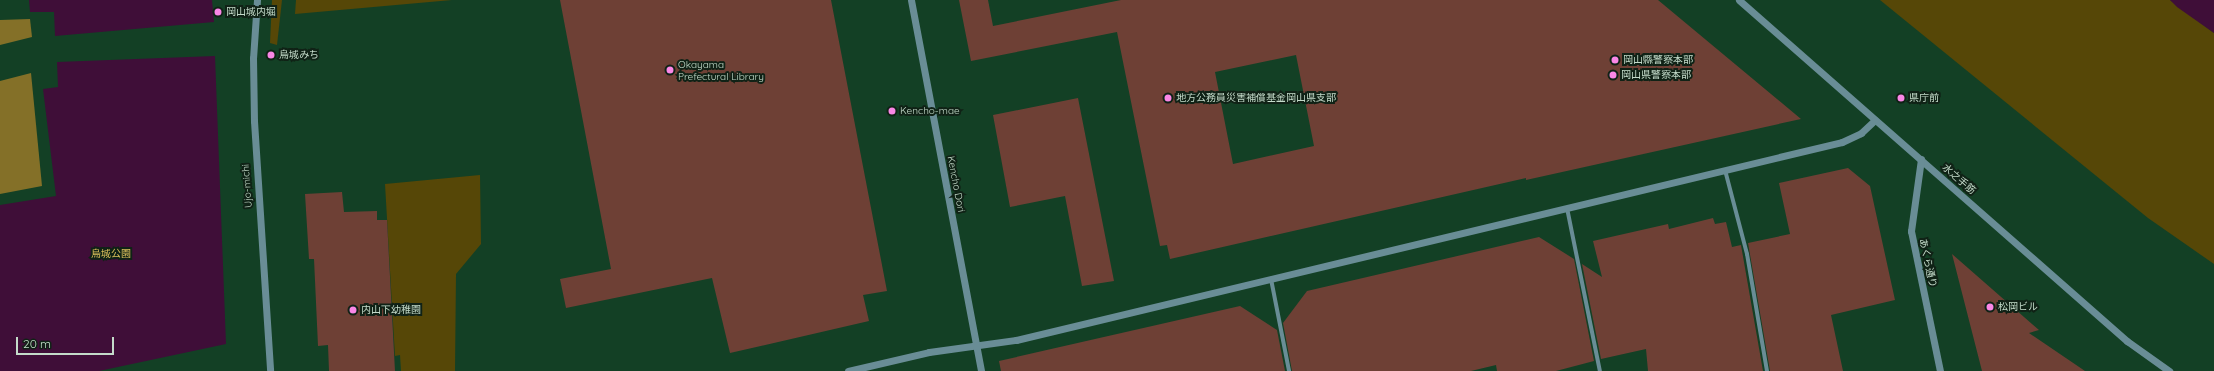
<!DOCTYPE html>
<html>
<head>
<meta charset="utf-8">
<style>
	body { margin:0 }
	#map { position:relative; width:2214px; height:371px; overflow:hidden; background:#134025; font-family:Quicksand,"Noto Sans JP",sans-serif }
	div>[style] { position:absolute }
	.green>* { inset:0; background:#564707 }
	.forest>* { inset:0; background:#847028 }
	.water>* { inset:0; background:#3f0e38 }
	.building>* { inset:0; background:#6e4035 }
	.minor>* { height:4px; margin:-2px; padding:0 2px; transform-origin:2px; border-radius:2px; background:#698d96 }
	.tertiary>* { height:7px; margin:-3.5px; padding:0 3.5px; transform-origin:3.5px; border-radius:3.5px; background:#698d96 }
	.dots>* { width:11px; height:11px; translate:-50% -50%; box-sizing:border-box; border:2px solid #102216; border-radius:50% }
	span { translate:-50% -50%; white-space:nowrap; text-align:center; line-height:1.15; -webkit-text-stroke:4px #102216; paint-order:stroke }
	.poi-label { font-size:10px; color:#c4dbca }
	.left { translate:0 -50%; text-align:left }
	.street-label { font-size:10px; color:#c4dbca }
	.park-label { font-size:10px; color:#dcc05c }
	.scale { position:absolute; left:16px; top:337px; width:98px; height:18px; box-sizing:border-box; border:2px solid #c4dbca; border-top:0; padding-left:5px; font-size:12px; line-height:14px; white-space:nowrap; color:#c4dbca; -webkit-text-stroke:3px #102216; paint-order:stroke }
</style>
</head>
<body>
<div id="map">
	<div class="green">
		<i style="clip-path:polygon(272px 0,282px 0,277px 45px,270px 43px)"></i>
		<i style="clip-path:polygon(296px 0,452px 0,295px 14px)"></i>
		<i style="clip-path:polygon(1880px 0,2170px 0,2214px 33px,2214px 264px,2148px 218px)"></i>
		<i style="clip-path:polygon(480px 175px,481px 244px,456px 274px,455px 371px,401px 371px,400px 355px,395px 356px,385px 184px)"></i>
	</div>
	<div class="forest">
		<i style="clip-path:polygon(30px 19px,32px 37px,0 45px,0 20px)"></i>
		<i style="clip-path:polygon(31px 73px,42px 186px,0 194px,0 81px)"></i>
	</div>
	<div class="water">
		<i style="clip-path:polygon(29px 0,212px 0,214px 22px,55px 36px,54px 12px,30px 12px)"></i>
		<i style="clip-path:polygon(2170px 0,2214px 0,2214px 33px,2177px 7px)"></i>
		<i style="clip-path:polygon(215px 56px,226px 344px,99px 371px,0 371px,0 205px,56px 196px,43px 89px,58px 87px,57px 62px)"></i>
	</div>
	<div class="building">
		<i style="clip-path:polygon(560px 0,831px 0,887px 291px,863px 295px,869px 321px,730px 353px,712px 278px,566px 308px,560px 279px,611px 269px)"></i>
		<i style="clip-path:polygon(evenodd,959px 0,988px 0,993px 26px,1121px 0,1658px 0,1801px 119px,1526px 180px,1526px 178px,1170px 259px,1167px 245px,1160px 246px,1117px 32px,971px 61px,959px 0,1296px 55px,1314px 146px,1233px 164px,1215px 72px,1296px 55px)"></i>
		<i style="clip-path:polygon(1078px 98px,1114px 281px,1082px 286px,1065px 196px,1010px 207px,993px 115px)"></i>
		<i style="clip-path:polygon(1848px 168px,1870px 186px,1895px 300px,1831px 315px,1843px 371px,1770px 371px,1748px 243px,1790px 234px,1779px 183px)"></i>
		<i style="clip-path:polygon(342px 192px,344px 212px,377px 211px,377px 220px,387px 220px,395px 371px,329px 371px,328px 345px,318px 346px,314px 259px,309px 259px,305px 194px)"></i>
		<i style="clip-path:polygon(1713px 218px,1715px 224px,1726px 222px,1732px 247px,1741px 245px,1763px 371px,1648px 371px,1646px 349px,1601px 359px,1582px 264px,1602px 277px,1593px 241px,1668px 224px,1669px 229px)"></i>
		<i style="clip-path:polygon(1539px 237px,1574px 259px,1594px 361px,1556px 371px,1497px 371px,1496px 365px,1471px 371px,1292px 371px,1283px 323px,1307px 291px)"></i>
		<i style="clip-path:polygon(1952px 254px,2039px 330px,2029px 333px,2085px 371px,1982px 371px)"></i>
		<i style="clip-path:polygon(1240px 306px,1277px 330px,1285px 371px,1001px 371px,999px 361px)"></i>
	</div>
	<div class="minor">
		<i style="left:1725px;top:170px;width:87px;rotate:75.3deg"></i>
		<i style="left:1747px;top:254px;width:119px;rotate:80.3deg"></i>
		<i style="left:1567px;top:208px;width:166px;rotate:78.6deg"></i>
		<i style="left:1271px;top:279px;width:94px;rotate:78.9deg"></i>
	</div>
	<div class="tertiary">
		<i style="left:257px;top:0;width:58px;rotate:93.9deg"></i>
		<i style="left:253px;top:58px;width:63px;rotate:89.1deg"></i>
		<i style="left:254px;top:121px;width:251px;rotate:86.3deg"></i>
		<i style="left:911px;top:0;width:378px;rotate:79.3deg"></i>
		<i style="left:1739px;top:0;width:517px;rotate:41.31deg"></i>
		<i style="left:2127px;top:341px;width:52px;rotate:35.5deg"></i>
		<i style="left:1921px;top:159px;width:73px;rotate:97.9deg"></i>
		<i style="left:1911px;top:231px;width:143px;rotate:78.3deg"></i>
		<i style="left:848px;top:371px;width:83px;rotate:-13.2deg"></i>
		<i style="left:929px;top:352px;width:88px;rotate:-7.9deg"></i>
		<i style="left:1016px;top:340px;width:849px;rotate:-13.48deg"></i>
		<i style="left:1842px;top:142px;width:21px;rotate:-25deg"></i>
		<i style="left:1861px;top:133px;width:19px;rotate:-43deg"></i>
	</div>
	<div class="dots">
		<i style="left:218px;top:12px;background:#fa87e6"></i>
		<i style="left:271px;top:55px;background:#fa87e6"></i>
		<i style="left:1615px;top:60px;background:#fa87e6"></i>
		<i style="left:670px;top:70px;background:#fa87e6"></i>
		<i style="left:1613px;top:75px;background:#fa87e6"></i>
		<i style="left:1168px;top:98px;background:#fa87e6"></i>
		<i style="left:1901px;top:98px;background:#fa87e6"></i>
		<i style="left:892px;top:111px;background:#fa87e6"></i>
		<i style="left:1990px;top:307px;background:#fa87e6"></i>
		<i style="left:353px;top:310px;background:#fa87e6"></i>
	</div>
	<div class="poi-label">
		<span class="left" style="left:226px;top:12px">岡山城内堀</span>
		<span class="left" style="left:279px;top:55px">烏城みち</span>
		<span class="left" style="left:1623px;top:60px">岡山縣警察本部</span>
		<span class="left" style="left:678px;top:70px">Okayama<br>Prefectural Library</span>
		<span class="left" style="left:1621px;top:75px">岡山県警察本部</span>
		<span class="left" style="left:1176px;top:98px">地方公務員災害補償基金岡山県支部</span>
		<span class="left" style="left:1909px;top:98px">県庁前</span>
		<span class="left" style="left:900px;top:111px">Kencho-mae</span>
		<span class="left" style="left:1998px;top:307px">松岡ビル</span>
		<span class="left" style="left:361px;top:310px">内山下幼稚園</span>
	</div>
	<div class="street-label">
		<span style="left:1959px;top:179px;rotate:41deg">水之手筋</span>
		<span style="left:956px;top:184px;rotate:79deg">Kencho Dori</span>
		<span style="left:247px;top:186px;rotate:-94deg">Ujo-michi</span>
		<span style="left:1928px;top:263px;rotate:78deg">あくら通り</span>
	</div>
	<div class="park-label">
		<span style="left:111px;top:254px">烏城公園</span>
	</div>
	<div class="scale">20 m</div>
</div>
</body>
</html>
